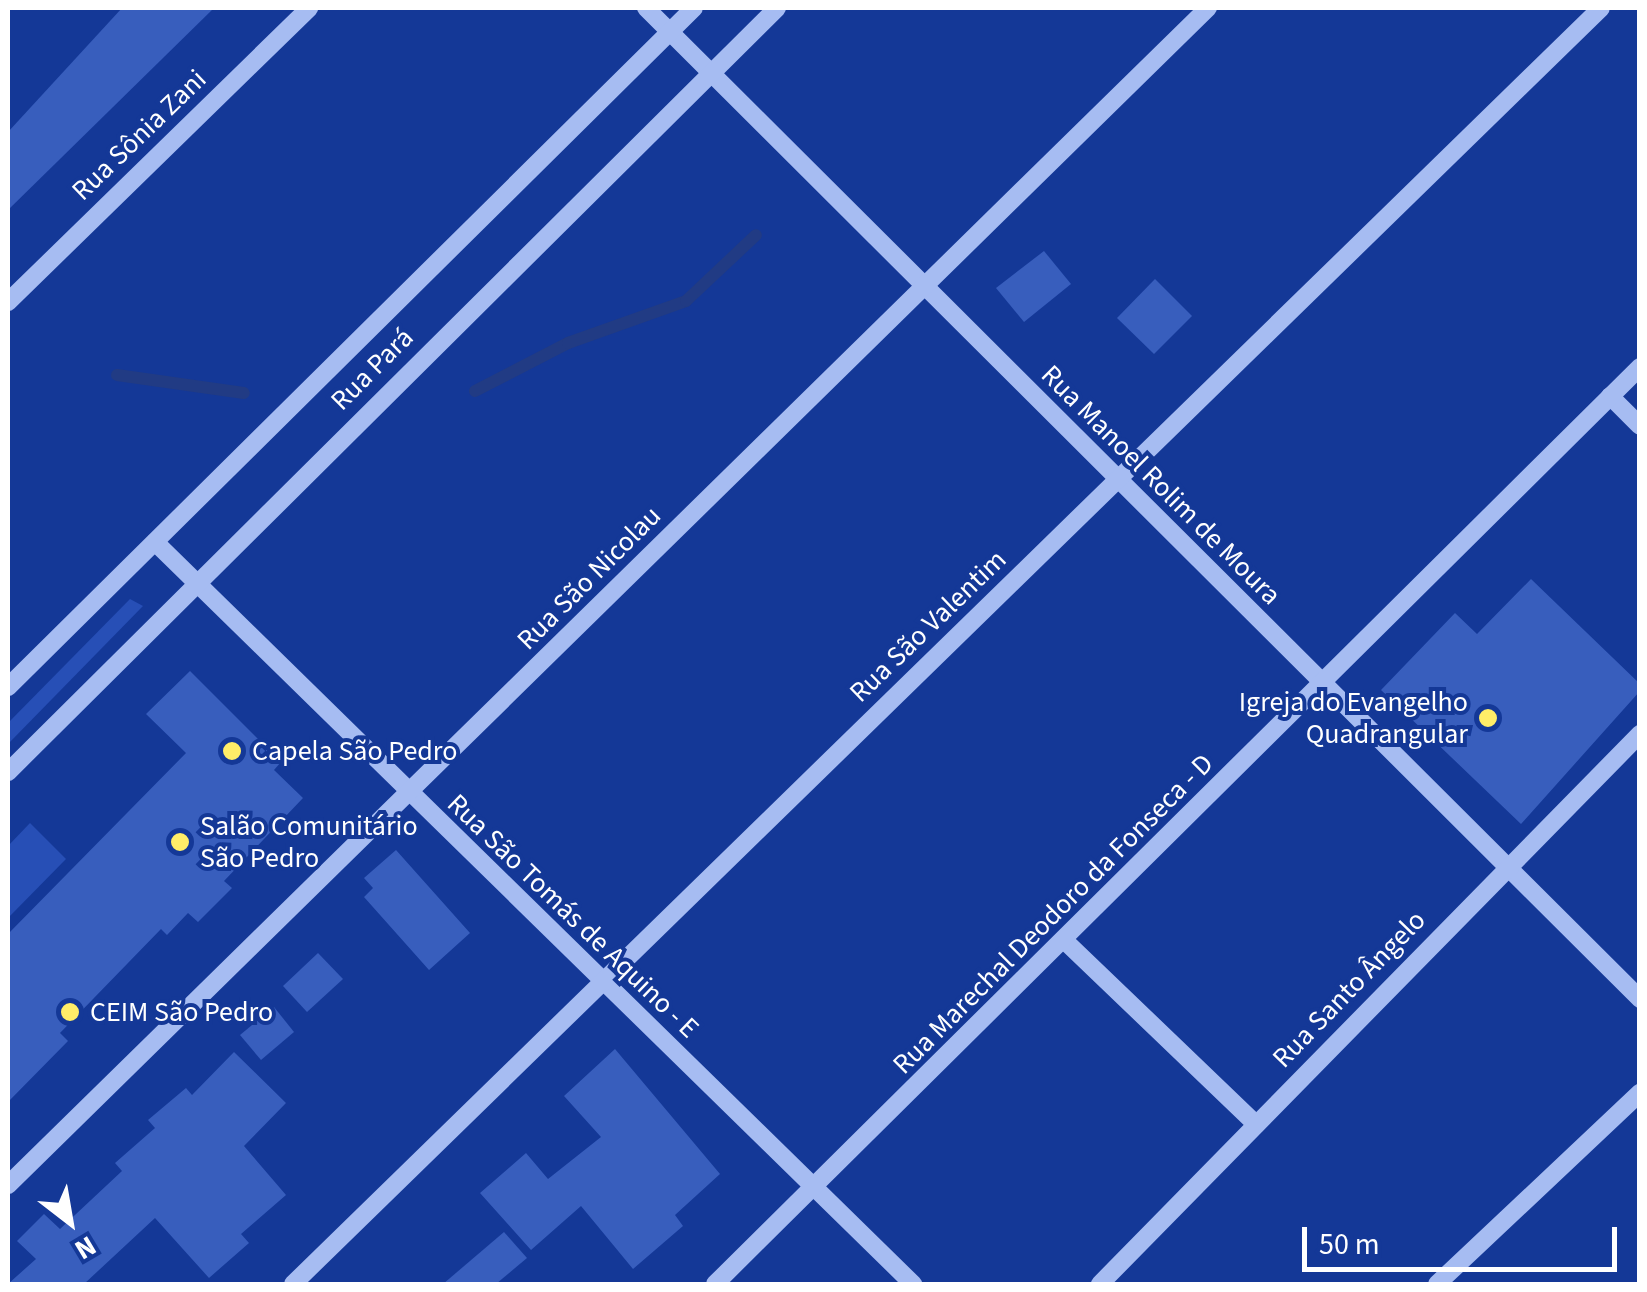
<!DOCTYPE html>
<html>
<head>
<meta charset="utf-8">
<style>
	body { margin:0 }
	#map { position:relative; width:1647px; height:1292px; overflow:hidden; background:#143897; font-family:"Source Sans 3",sans-serif }
	div>[style] { position:absolute }
	.green>* { inset:0; background:#274fb6 }
	.stream>* { height:12px; margin:-6px; padding:0 6px; transform-origin:6px; border-radius:6px; background:#213b84 }
	.building>* { inset:0; background:#385ebd }
	.minor>* { height:18px; margin:-9px; padding:0 9px; transform-origin:9px; border-radius:9px; background:#a6bcf2 }
	.dots>* { width:28px; height:28px; translate:-50% -50%; box-sizing:border-box; border:5px solid #143897; border-radius:50% }
	span { translate:-50% -50%; white-space:nowrap; text-align:center; line-height:1.15; -webkit-text-stroke:8px #143897; paint-order:stroke }
	.street-label { font-size:28px; color:#fff }
	.poi-label { font-size:28px; color:#fff }
	.right { translate:-100% -50%; text-align:right }
	.left { translate:0 -50%; text-align:left }
	.frame { position:absolute; inset:0; border:10px solid #fff; pointer-events:none }
	.north { position:absolute; left:20px; top:1172px; width:100px; height:100px; -webkit-text-stroke:8px #143897; paint-order:stroke; rotate:149deg; font-size:28px; font-weight:700; line-height:40px; text-align:center; color:#fff }
	.north::after { content:''; display:block; margin:auto; width:35px; height:45px; background:#fff; clip-path:polygon(50% 0,100% 100%,50% 72%,0 100%) }
	.scale { position:absolute; left:1302px; top:1227px; width:315px; height:45px; box-sizing:border-box; border:5px solid #fff; border-top:0; padding-left:12px; font-size:30px; line-height:35px; white-space:nowrap; color:#fff; -webkit-text-stroke:8px #143897; paint-order:stroke }
</style>
</head>
<body>
<div id="map">
	<div class="green">
		<i style="clip-path:polygon(130px 599px,143px 606px,8px 744px,8px 723px)"></i>
		<i style="clip-path:polygon(30px 823px,66px 859px,8px 918px,8px 846px)"></i>
	</div>
	<div class="stream">
		<i style="left:117px;top:375px;width:128px;rotate:8.1deg"></i>
		<i style="left:475px;top:391px;width:105px;rotate:-27.3deg"></i>
		<i style="left:568px;top:343px;width:125px;rotate:-19.6deg"></i>
		<i style="left:686px;top:301px;width:96px;rotate:-43.3deg"></i>
	</div>
	<div class="building">
		<i style="clip-path:polygon(122px 8px,214px 8px,8px 210px,8px 132px)"></i>
		<i style="clip-path:polygon(1044px 251px,1071px 284px,1024px 322px,996px 288px)"></i>
		<i style="clip-path:polygon(1155px 279px,1192px 316px,1154px 354px,1117px 318px)"></i>
		<i style="clip-path:polygon(1531px 579px,1640px 684px,1640px 691px,1521px 824px,1381px 690px,1455px 613px,1477px 634px)"></i>
		<i style="clip-path:polygon(190px 671px,281px 762px,274px 770px,303px 798px,224px 881px,232px 888px,198px 922px,188px 913px,167px 935px,161px 929px,60px 1033px,68px 1041px,8px 1102px,8px 934px,186px 753px,146px 714px)"></i>
		<i style="clip-path:polygon(396px 850px,470px 933px,429px 970px,364px 897px,373px 888px,364px 878px)"></i>
		<i style="clip-path:polygon(318px 953px,343px 979px,307px 1012px,283px 986px)"></i>
		<i style="clip-path:polygon(274px 1007px,294px 1032px,261px 1060px,240px 1035px)"></i>
		<i style="clip-path:polygon(615px 1049px,720px 1174px,675px 1215px,683px 1226px,633px 1269px,581px 1206px,531px 1250px,480px 1193px,526px 1153px,548px 1179px,601px 1137px,564px 1096px)"></i>
		<i style="clip-path:polygon(234px 1052px,286px 1103px,244px 1146px,286px 1195px,241px 1234px,249px 1243px,209px 1278px,155px 1218px,84px 1284px,8px 1284px,36px 1259px,17px 1241px,44px 1214px,60px 1229px,122px 1171px,115px 1163px,155px 1128px,148px 1120px,186px 1088px,192px 1095px)"></i>
		<i style="clip-path:polygon(504px 1232px,527px 1258px,496px 1284px,443px 1284px)"></i>
	</div>
	<div class="minor">
		<i style="left:646px;top:8px;width:1404px;rotate:44.91deg"></i>
		<i style="left:8px;top:302px;width:421px;rotate:-44.3deg"></i>
		<i style="left:1610px;top:396px;width:42px;rotate:45deg"></i>
		<i style="left:155px;top:542px;width:1061px;rotate:44.39deg"></i>
		<i style="left:8px;top:687px;width:965px;rotate:-44.71deg"></i>
		<i style="left:8px;top:772px;width:1084px;rotate:-44.81deg"></i>
		<i style="left:1065px;top:941px;width:265px;rotate:43.8deg"></i>
		<i style="left:8px;top:1185px;width:1681px;rotate:-44.45deg"></i>
		<i style="left:293px;top:1284px;width:1827px;rotate:-44.29deg"></i>
		<i style="left:715px;top:1284px;width:1303px;rotate:-44.75deg"></i>
		<i style="left:1100px;top:1284px;width:771px;rotate:-45.53deg"></i>
		<i style="left:1437px;top:1284px;width:279px;rotate:-43.3deg"></i>
	</div>
	<div class="dots">
		<i style="left:1488px;top:718px;background:#ffed68"></i>
		<i style="left:232px;top:751px;background:#ffed68"></i>
		<i style="left:180px;top:842px;background:#ffed68"></i>
		<i style="left:70px;top:1012px;background:#ffed68"></i>
	</div>
	<div class="street-label">
		<span style="left:139px;top:135px;rotate:-44deg">Rua Sônia Zani</span>
		<span style="left:372px;top:369px;rotate:-45deg">Rua Pará</span>
		<span style="left:1161px;top:485px;rotate:45deg">Rua Manoel Rolim de Moura</span>
		<span style="left:589px;top:578px;rotate:-45deg">Rua São Nicolau</span>
		<span style="left:928px;top:626px;rotate:-44deg">Rua São Valentim</span>
		<span style="left:1053px;top:914px;rotate:-45deg">Rua Marechal Deodoro da Fonseca - D</span>
		<span style="left:573px;top:916px;rotate:44deg">Rua São Tomás de Aquino - E</span>
		<span style="left:1349px;top:989px;rotate:-46deg">Rua Santo Ângelo</span>
	</div>
	<div class="poi-label">
		<span class="right" style="left:1468px;top:718px">Igreja do Evangelho<br>Quadrangular</span>
		<span class="left" style="left:252px;top:751px">Capela São Pedro</span>
		<span class="left" style="left:200px;top:842px">Salão Comunitário<br>São Pedro</span>
		<span class="left" style="left:90px;top:1012px">CEIM São Pedro</span>
	</div>
	<div class="frame"></div>
	<div class="north">N</div>
	<div class="scale">50 m</div>
</div>
</body>
</html>
